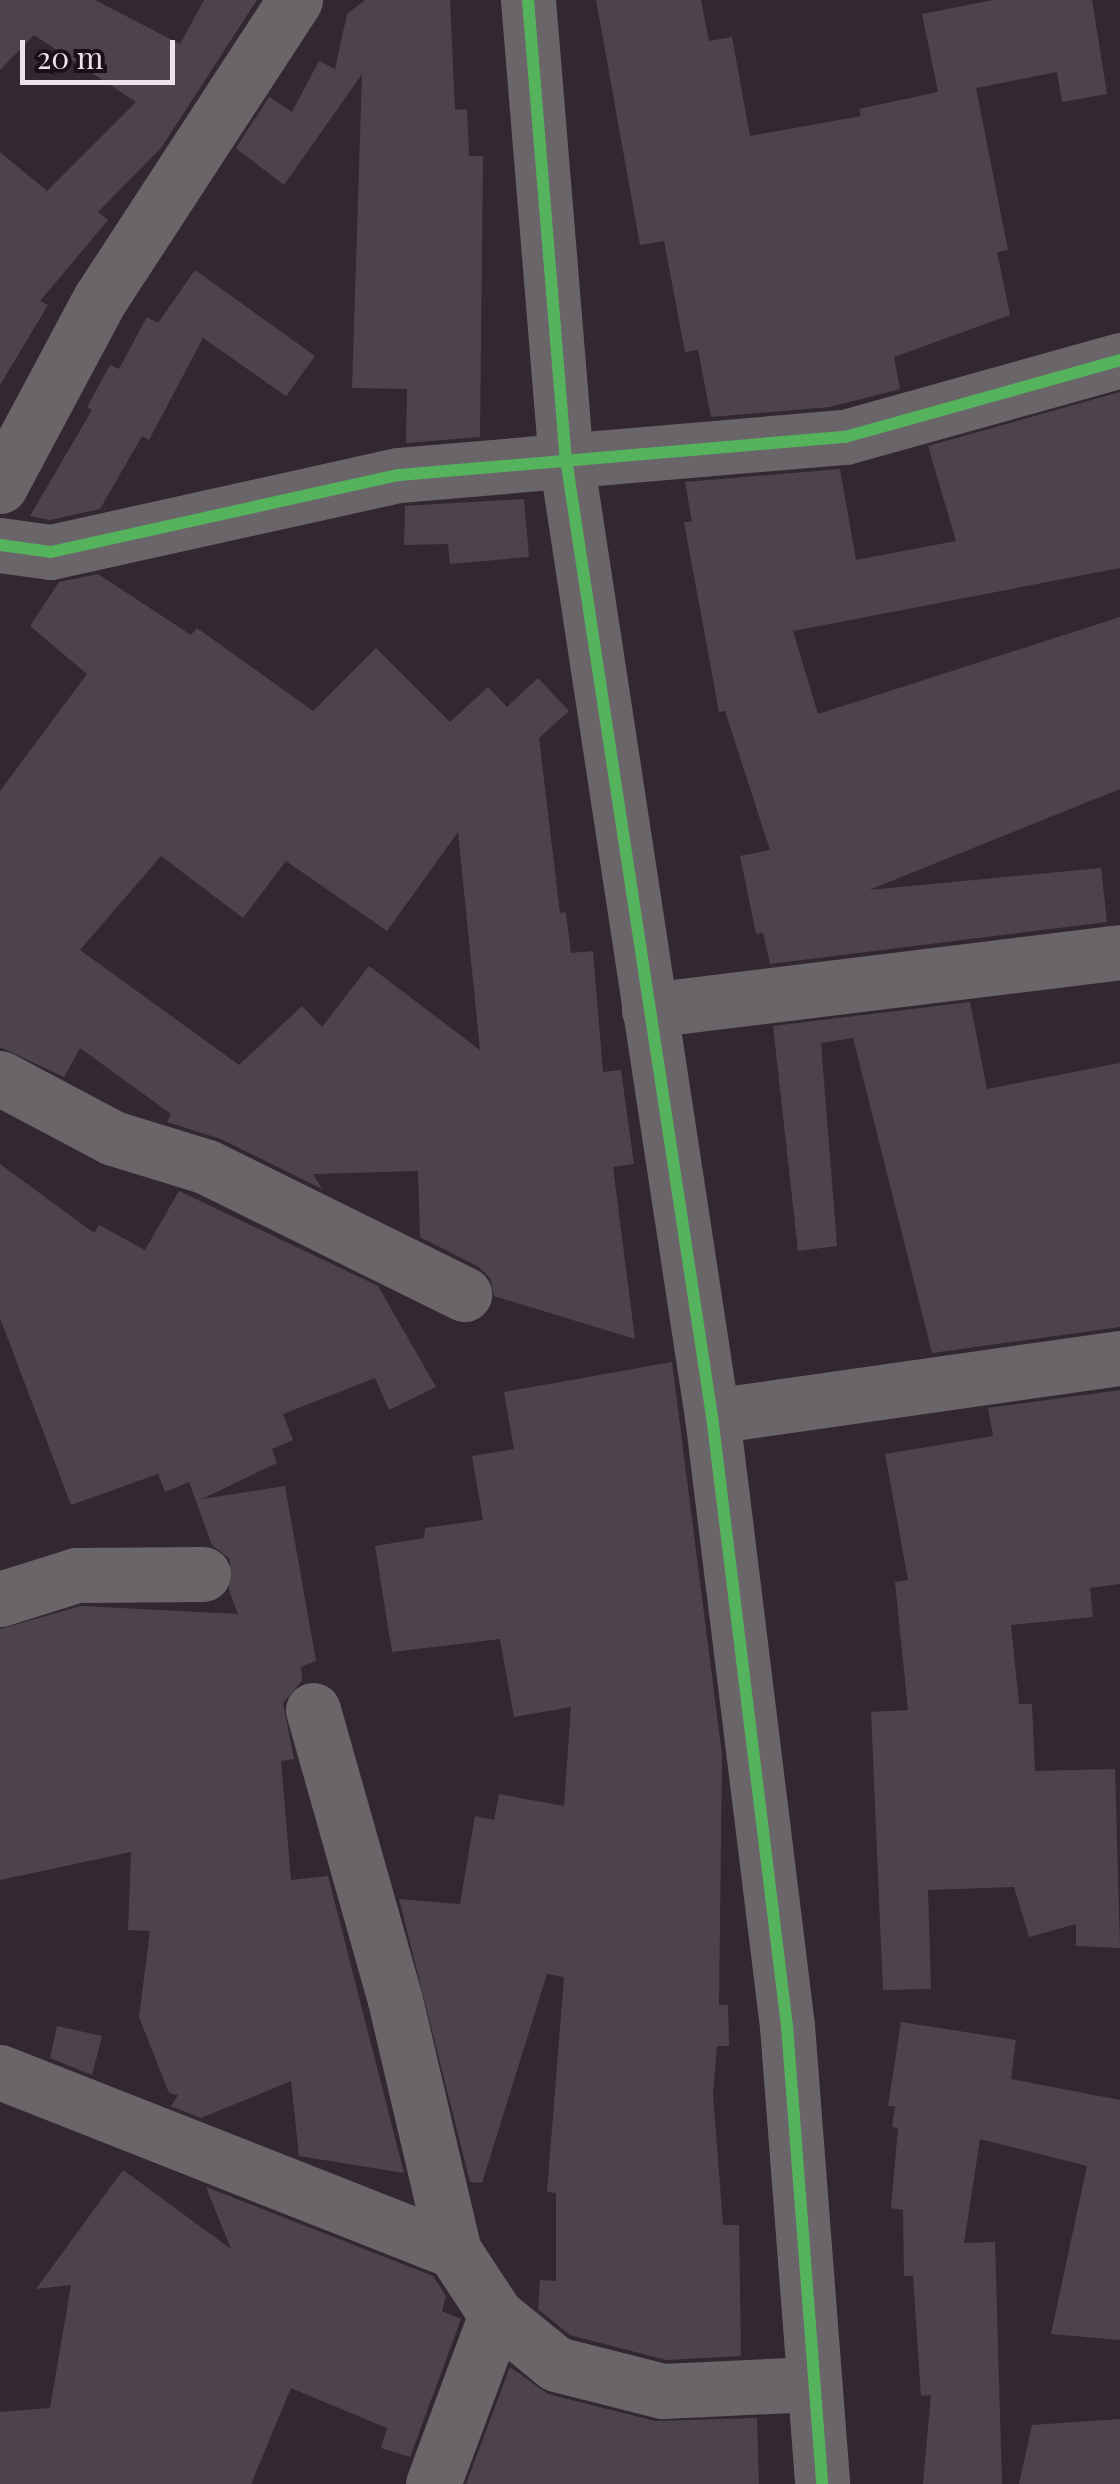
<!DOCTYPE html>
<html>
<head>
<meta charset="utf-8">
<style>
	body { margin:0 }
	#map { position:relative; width:1120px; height:2484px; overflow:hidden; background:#332830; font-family:"Playfair Display",serif }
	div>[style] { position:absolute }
	.building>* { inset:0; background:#4d444b }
	.minor>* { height:55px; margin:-27.5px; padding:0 27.5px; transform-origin:27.5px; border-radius:27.5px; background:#6a6569 }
	.tertiary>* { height:55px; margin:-27.5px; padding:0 27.5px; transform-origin:27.5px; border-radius:27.5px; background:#6a6569 }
	.cycleway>* { height:12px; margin:-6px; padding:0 6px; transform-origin:6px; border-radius:6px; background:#56b35d }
	span { translate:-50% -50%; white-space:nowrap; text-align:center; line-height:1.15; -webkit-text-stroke:9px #191117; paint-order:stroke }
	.scale { position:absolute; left:20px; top:40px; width:155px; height:45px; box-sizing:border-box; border:5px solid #ede1ea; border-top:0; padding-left:12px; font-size:30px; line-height:35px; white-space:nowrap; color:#ede1ea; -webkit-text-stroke:8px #191117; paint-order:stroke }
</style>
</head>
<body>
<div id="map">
	<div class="building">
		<i style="clip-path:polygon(0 0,95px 0,180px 44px,204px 0,257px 0,161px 148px,98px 212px,108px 220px,40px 301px,48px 305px,0 385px,0 152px,47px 191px,136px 102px,34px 35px,0 70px)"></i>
		<i style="clip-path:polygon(365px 0,450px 0,455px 110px,467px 109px,469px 156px,483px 156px,480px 437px,406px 443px,407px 389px,352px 388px,362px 74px,284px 185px,236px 148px,269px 97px,292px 112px,319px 61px,335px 69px,347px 14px)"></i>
		<i style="clip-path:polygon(596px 0,701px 0,709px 41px,732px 37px,750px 136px,861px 116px,859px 109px,938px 92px,922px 14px,993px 0,1092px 0,1107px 94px,1062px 102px,1057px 72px,976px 88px,1008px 250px,997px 252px,1010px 315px,894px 357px,900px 389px,830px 407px,711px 417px,698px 350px,685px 352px,664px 241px,640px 245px)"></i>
		<i style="clip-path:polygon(195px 270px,315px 356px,286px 396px,203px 338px,149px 440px,142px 436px,100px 509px,50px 520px,30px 516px,92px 410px,87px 407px,110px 365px,119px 369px,147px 317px,158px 323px)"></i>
		<i style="clip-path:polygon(1120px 392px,1120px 568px,793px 631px,818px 714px,1120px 617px,1120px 789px,869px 890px,1101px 868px,1107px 922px,770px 964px,763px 933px,756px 934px,740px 856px,770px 850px,725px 711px,719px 712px,684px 522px,692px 522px,685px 482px,840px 469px,856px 560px,956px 541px,928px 446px)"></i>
		<i style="clip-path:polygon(524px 499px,529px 557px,450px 564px,448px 544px,404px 545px,405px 506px)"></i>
		<i style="clip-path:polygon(evenodd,98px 574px,191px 635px,197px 628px,313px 711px,376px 648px,450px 722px,488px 687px,507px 707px,538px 678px,569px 711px,539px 738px,560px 913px,566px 912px,571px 953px,593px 951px,603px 1072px,621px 1070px,634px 1164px,613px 1167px,635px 1339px,494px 1296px,490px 1278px,479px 1267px,420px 1237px,418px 1171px,313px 1174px,322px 1189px,221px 1139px,167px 1122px,171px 1114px,80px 1048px,64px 1077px,0 1047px,0 791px,87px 674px,30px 626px,59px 582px,98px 574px,458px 832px,480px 1050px,369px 966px,322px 1027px,302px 1006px,239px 1065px,80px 950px,161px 856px,243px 918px,286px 861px,387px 931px,458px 832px)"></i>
		<i style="clip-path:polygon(970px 1002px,987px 1089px,1120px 1063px,1120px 1327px,932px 1353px,853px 1038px,821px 1043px,837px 1246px,798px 1251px,773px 1026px)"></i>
		<i style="clip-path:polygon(0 1164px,94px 1233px,99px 1225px,145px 1250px,179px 1191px,378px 1286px,436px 1387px,389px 1410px,375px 1378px,283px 1414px,293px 1440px,272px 1449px,277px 1463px,202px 1499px,285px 1486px,316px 1661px,301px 1667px,302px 1681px,283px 1703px,294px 1759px,281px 1761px,291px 1880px,328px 1876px,404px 2173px,299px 2156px,291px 2081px,201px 2118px,171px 2106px,178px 2095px,169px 2093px,139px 2017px,150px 1931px,128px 1930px,131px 1852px,0 1880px,0 1629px,81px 1606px,238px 1614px,229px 1590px,230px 1559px,212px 1545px,189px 1482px,165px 1492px,158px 1474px,71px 1505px,0 1318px)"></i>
		<i style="clip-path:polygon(672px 1362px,722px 1755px,719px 2005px,728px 2005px,729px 2046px,717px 2046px,713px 2094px,723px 2225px,739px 2225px,741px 2356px,666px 2360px,570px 2335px,538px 2309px,540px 2280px,556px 2281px,556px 2193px,547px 2192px,564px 1977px,547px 1974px,482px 2183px,470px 2182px,399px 1899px,460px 1904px,475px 1816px,494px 1820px,499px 1794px,564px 1806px,571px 1707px,514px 1717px,500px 1639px,392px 1652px,375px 1546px,424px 1538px,425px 1528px,483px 1520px,472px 1456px,514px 1449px,504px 1392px)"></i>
		<i style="clip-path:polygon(1120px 1390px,1120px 1584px,1090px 1588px,1093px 1617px,1011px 1625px,1019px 1704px,1032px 1704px,1035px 1771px,1115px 1769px,1120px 1948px,1076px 1946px,1076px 1924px,1029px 1937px,1014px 1887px,928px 1890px,931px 1989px,883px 1990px,871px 1712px,908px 1710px,895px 1582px,908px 1580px,885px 1454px,993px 1436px,988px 1408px)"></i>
		<i style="clip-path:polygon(901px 2022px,1016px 2040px,1011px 2079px,1120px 2100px,1120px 2340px,1051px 2334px,1087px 2166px,980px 2139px,964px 2243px,995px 2242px,1002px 2484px,923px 2484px,931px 2395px,921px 2396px,913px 2276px,904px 2276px,903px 2210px,891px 2208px,898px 2128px,892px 2127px,895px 2106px,888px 2106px)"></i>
		<i style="clip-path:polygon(57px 2026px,102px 2036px,92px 2075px,50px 2058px)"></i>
		<i style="clip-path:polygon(123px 2170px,231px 2249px,206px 2187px,433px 2276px,446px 2296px,442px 2311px,461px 2319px,410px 2457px,381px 2448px,387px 2428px,291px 2388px,251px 2484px,0 2484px,0 2412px,50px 2408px,71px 2285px,36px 2289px)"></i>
		<i style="clip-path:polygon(510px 2367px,548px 2394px,655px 2421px,757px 2418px,759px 2484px,466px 2484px)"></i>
		<i style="clip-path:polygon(1120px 2419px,1120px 2484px,1019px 2484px,1032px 2425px)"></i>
	</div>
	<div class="minor">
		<i style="left:0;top:486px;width:212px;rotate:-61.9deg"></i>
		<i style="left:100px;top:299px;width:357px;rotate:-56.9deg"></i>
		<i style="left:0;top:545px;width:51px;rotate:7.8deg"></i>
		<i style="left:51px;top:552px;width:356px;rotate:-12.5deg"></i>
		<i style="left:399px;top:475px;width:448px;rotate:-4.9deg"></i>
		<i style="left:845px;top:437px;width:286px;rotate:-15.6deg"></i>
		<i style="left:649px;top:1010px;width:475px;rotate:-7deg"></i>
		<i style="left:0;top:1078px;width:128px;rotate:28deg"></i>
		<i style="left:113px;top:1138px;width:98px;rotate:17.1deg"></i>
		<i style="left:207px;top:1167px;width:287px;rotate:26.3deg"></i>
		<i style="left:712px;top:1416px;width:412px;rotate:-8.1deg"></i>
		<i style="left:0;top:1599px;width:80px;rotate:-17.5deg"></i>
		<i style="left:76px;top:1575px;width:127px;rotate:-0.5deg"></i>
		<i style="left:313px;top:1710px;width:301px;rotate:74.2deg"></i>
		<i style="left:395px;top:2000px;width:258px;rotate:76.8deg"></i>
		<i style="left:0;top:2072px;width:488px;rotate:21.5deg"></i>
		<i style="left:454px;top:2251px;width:77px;rotate:56.7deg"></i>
		<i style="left:496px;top:2315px;width:77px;rotate:39.2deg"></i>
		<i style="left:556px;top:2364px;width:110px;rotate:14.2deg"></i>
		<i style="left:663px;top:2391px;width:149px;rotate:-2.7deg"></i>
		<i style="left:433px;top:2484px;width:180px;rotate:-69.6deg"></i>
	</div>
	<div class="tertiary">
		<i style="left:528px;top:0;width:461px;rotate:85.3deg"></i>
		<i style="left:566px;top:459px;width:968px;rotate:81.33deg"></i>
		<i style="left:712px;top:1416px;width:615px;rotate:82.99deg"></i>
		<i style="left:787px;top:2026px;width:459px;rotate:85.6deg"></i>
	</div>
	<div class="cycleway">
		<i style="left:528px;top:0;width:461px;rotate:85.3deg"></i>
		<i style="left:566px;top:459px;width:968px;rotate:81.33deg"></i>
		<i style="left:712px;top:1416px;width:615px;rotate:82.99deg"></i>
		<i style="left:787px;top:2026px;width:459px;rotate:85.6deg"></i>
		<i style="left:0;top:545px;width:51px;rotate:7.8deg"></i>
		<i style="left:51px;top:552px;width:356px;rotate:-12.5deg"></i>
		<i style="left:399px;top:475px;width:448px;rotate:-4.9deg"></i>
		<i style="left:845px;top:437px;width:286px;rotate:-15.6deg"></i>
	</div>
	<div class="scale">20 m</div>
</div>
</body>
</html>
